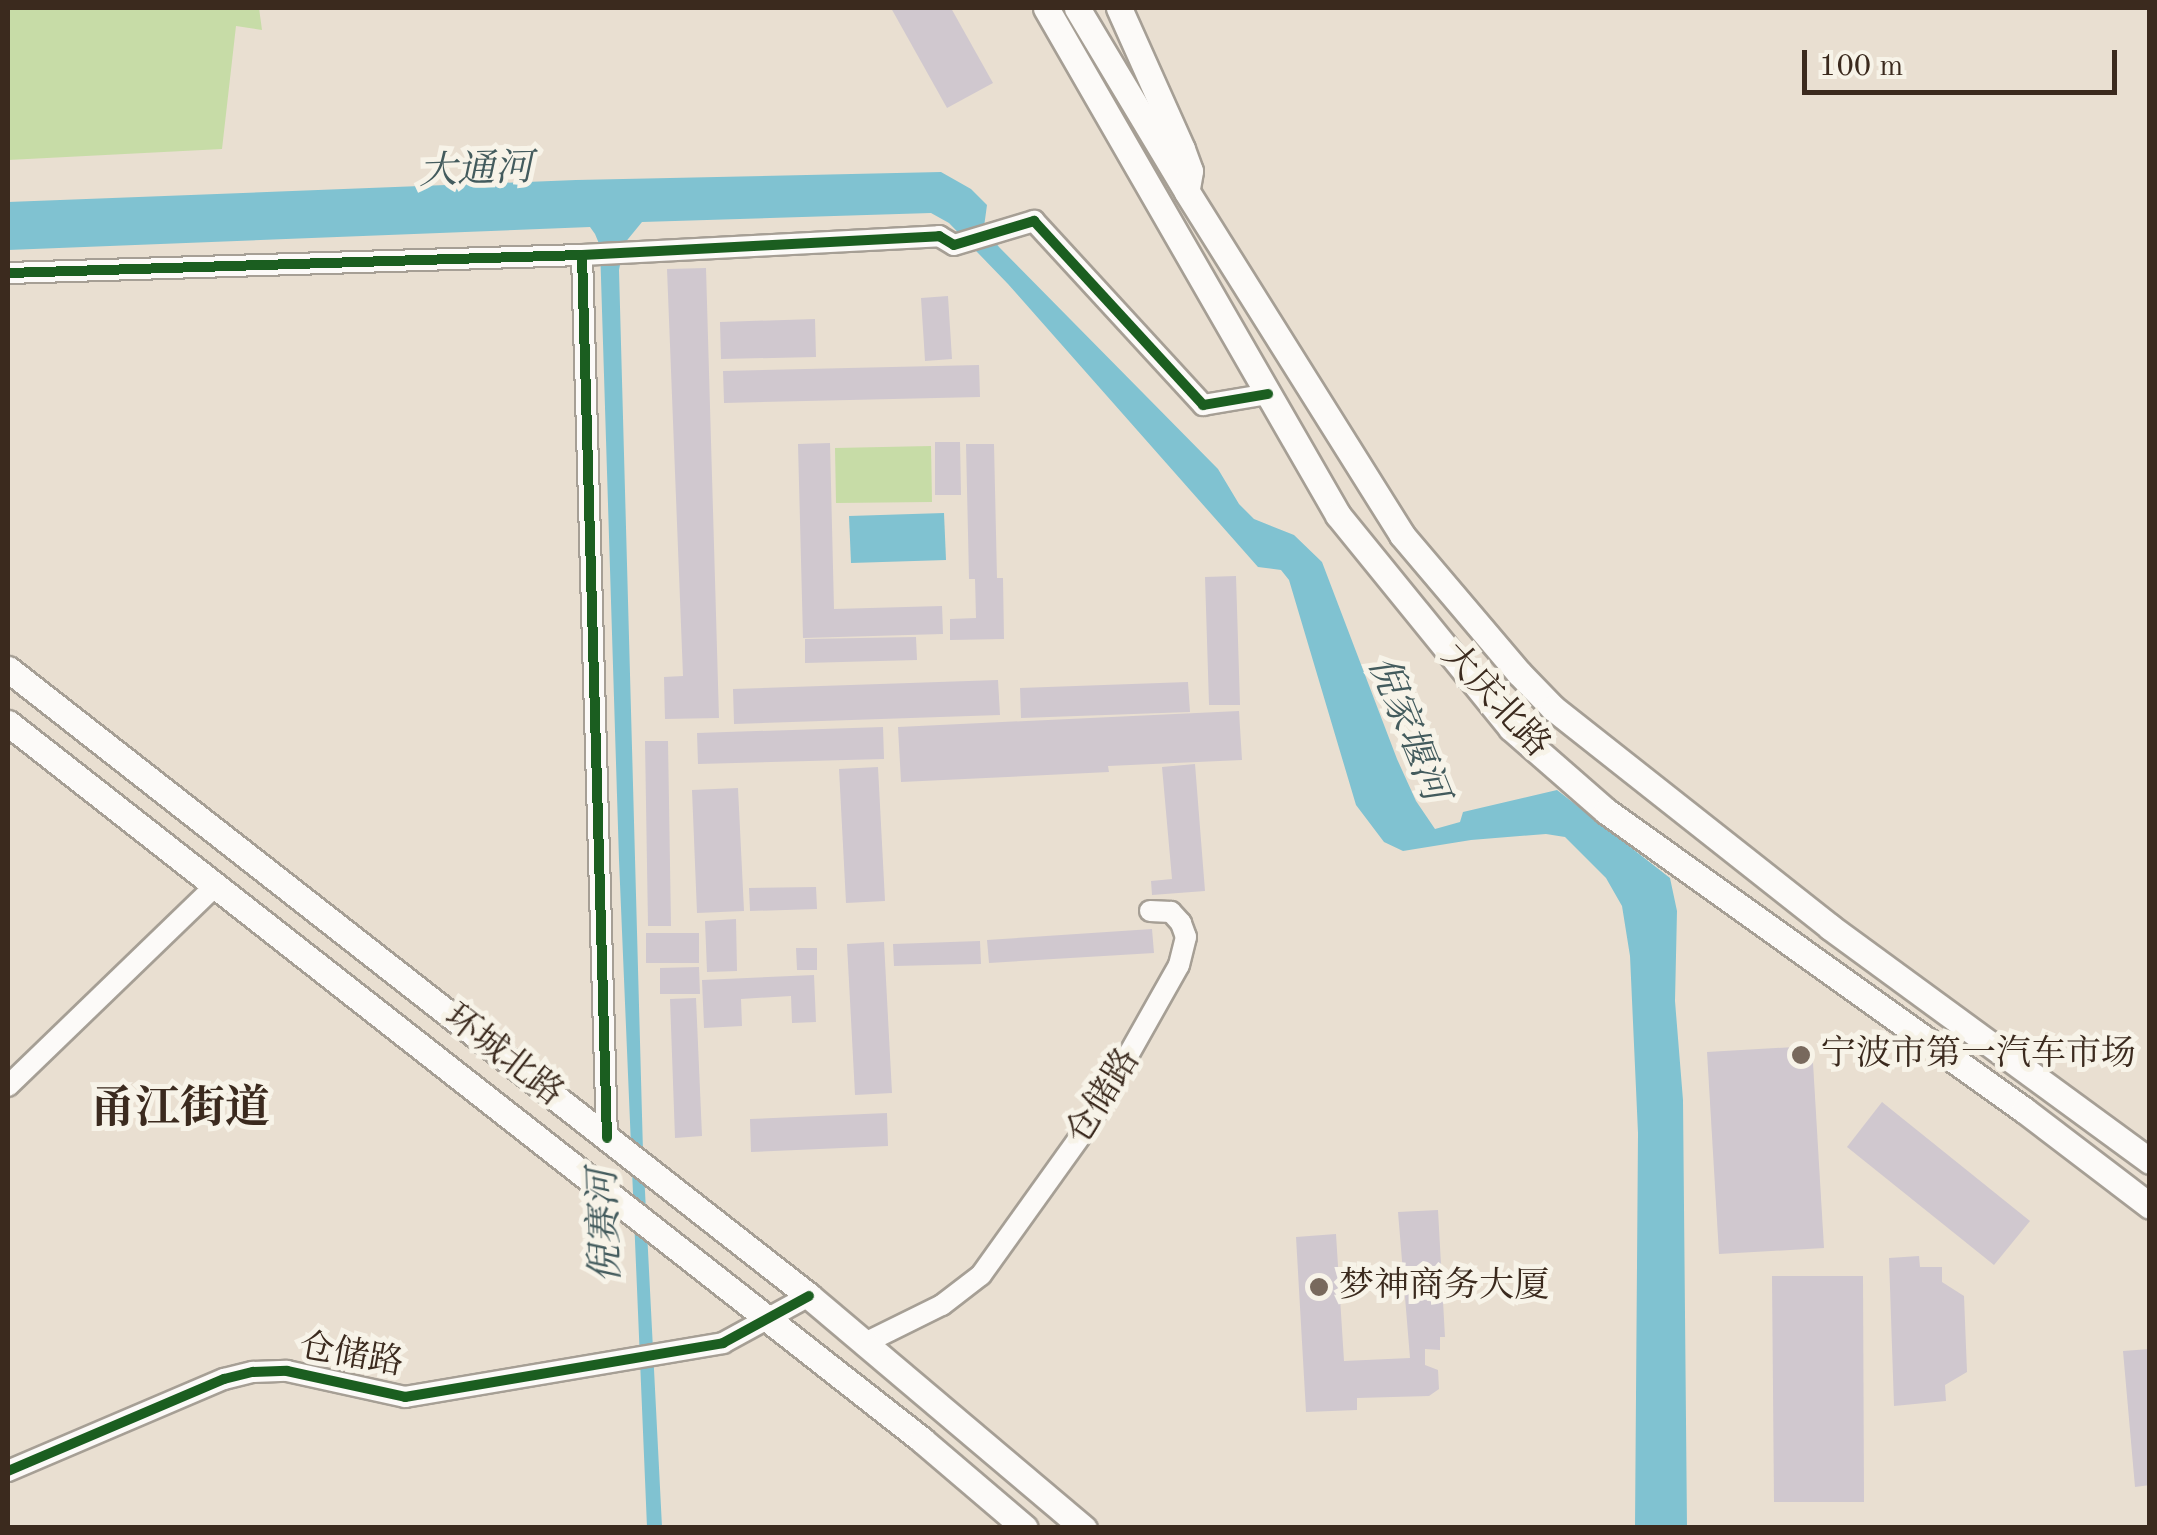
<!DOCTYPE html>
<html>
<head>
<meta charset="utf-8">
<style>
	body { margin:0 }
	#map { position:relative; width:2157px; height:1535px; overflow:hidden; background:#e9dfd1; font-family:"Old Standard TT","Noto Serif SC",serif }
	div>[style] { position:absolute }
	.green>* { inset:0; background:#c7dca7 }
	.water>* { inset:0; background:#80c2d1 }
	.building>* { inset:0; background:#d0c8cf }
	.roads { filter:drop-shadow(2px 0 #a69f95) drop-shadow(-2px 0 #a69f95) drop-shadow(0 2px #a69f95) drop-shadow(0 -2px #a69f95) }
	.minor>* { height:20px; margin:-10px; padding:0 10px; transform-origin:10px; border-radius:10px; background:#fcfaf8 }
	.major>* { height:25px; margin:-12.5px; padding:0 12.5px; transform-origin:12.5px; border-radius:12.5px; background:#fcfaf8 }
	.cycleway>* { height:10px; margin:-5px; padding:0 5px; transform-origin:5px; border-radius:5px; background:#1b5e20 }
	.dots>* { width:28px; height:28px; translate:-50% -50%; box-sizing:border-box; border:5px solid #f7f3e8; border-radius:50% }
	span { translate:-50% -50%; white-space:nowrap; text-align:center; line-height:1.15; -webkit-text-stroke:10px #f7f3e8; paint-order:stroke }
	.street-label { font-size:35px; color:#3b2a1e }
	.poi-label { font-size:35px; color:#3b2a1e }
	.left { translate:0 -50%; text-align:left }
	.water-label { font-size:38px; color:#435b5d; font-style:italic }
	.district-label { font-size:45px; color:#3b2a1e; font-weight:700 }
	.frame { position:absolute; inset:0; border:10px solid #3b2a1e; pointer-events:none }
	.scale { position:absolute; left:1802px; top:50px; width:315px; height:45px; box-sizing:border-box; border:5px solid #3b2a1e; border-top:0; padding-left:12px; font-size:30px; line-height:35px; white-space:nowrap; color:#3b2a1e; -webkit-text-stroke:8px #f7f3e8; paint-order:stroke }
</style>
</head>
<body>
<div id="map">
	<div class="green">
		<i style="clip-path:polygon(8px 8px,259px 8px,262px 30px,236px 26px,222px 149px,8px 160px)"></i>
		<i style="clip-path:polygon(931px 446px,932px 502px,836px 503px,835px 448px)"></i>
	</div>
	<div class="water">
		<i style="clip-path:polygon(941px 172px,971px 189px,987px 205px,984px 227px,999px 247px,1218px 469px,1239px 504px,1254px 519px,1294px 535px,1322px 562px,1397px 759px,1416px 801px,1435px 829px,1460px 822px,1463px 812px,1557px 790px,1670px 878px,1677px 911px,1675px 1001px,1683px 1100px,1687px 1527px,1635px 1527px,1638px 1133px,1630px 956px,1622px 906px,1606px 878px,1565px 837px,1546px 834px,1471px 840px,1403px 851px,1384px 842px,1356px 805px,1289px 580px,1281px 570px,1258px 567px,1008px 284px,949px 223px,931px 213px,642px 222px,624px 244px,619px 270px,643px 1152px,662px 1527px,647px 1527px,619px 860px,600px 246px,595px 234px,590px 227px,8px 250px,8px 202px,576px 180px)"></i>
		<i style="clip-path:polygon(944px 513px,946px 560px,851px 563px,849px 516px)"></i>
	</div>
	<div class="building">
		<i style="clip-path:polygon(891px 8px,951px 8px,993px 83px,947px 108px)"></i>
		<i style="clip-path:polygon(706px 268px,719px 718px,665px 719px,664px 677px,683px 676px,667px 269px)"></i>
		<i style="clip-path:polygon(948px 296px,952px 359px,925px 361px,921px 298px)"></i>
		<i style="clip-path:polygon(815px 319px,816px 357px,721px 359px,720px 322px)"></i>
		<i style="clip-path:polygon(979px 365px,980px 397px,724px 403px,723px 371px)"></i>
		<i style="clip-path:polygon(935px 442px,960px 442px,961px 495px,935px 495px)"></i>
		<i style="clip-path:polygon(830px 443px,834px 609px,942px 606px,943px 634px,803px 638px,798px 444px)"></i>
		<i style="clip-path:polygon(966px 444px,994px 444px,997px 578px,1003px 578px,1004px 639px,950px 640px,950px 619px,976px 618px,975px 579px,969px 579px)"></i>
		<i style="clip-path:polygon(1236px 576px,1240px 705px,1209px 705px,1205px 577px)"></i>
		<i style="clip-path:polygon(916px 637px,917px 660px,805px 663px,805px 639px)"></i>
		<i style="clip-path:polygon(998px 680px,1000px 715px,734px 724px,733px 689px)"></i>
		<i style="clip-path:polygon(1188px 682px,1190px 712px,1021px 718px,1020px 688px)"></i>
		<i style="clip-path:polygon(1239px 711px,1242px 760px,1108px 766px,1109px 772px,901px 782px,898px 727px)"></i>
		<i style="clip-path:polygon(883px 727px,884px 759px,698px 764px,697px 733px)"></i>
		<i style="clip-path:polygon(645px 741px,668px 741px,671px 926px,648px 926px)"></i>
		<i style="clip-path:polygon(1195px 764px,1205px 891px,1152px 895px,1151px 881px,1172px 879px,1162px 767px)"></i>
		<i style="clip-path:polygon(878px 767px,885px 901px,846px 903px,839px 769px)"></i>
		<i style="clip-path:polygon(738px 788px,744px 911px,697px 913px,692px 790px)"></i>
		<i style="clip-path:polygon(816px 887px,817px 909px,750px 911px,749px 888px)"></i>
		<i style="clip-path:polygon(736px 919px,737px 971px,707px 972px,705px 921px)"></i>
		<i style="clip-path:polygon(1152px 929px,1154px 953px,989px 963px,987px 940px)"></i>
		<i style="clip-path:polygon(646px 933px,699px 933px,699px 963px,646px 963px)"></i>
		<i style="clip-path:polygon(980px 941px,981px 964px,894px 966px,893px 944px)"></i>
		<i style="clip-path:polygon(884px 942px,892px 1093px,855px 1095px,847px 944px)"></i>
		<i style="clip-path:polygon(796px 948px,817px 948px,817px 970px,797px 970px)"></i>
		<i style="clip-path:polygon(699px 967px,700px 994px,660px 994px,660px 968px)"></i>
		<i style="clip-path:polygon(814px 975px,816px 1022px,792px 1023px,791px 996px,741px 999px,742px 1026px,704px 1028px,702px 980px)"></i>
		<i style="clip-path:polygon(696px 998px,702px 1136px,675px 1138px,670px 999px)"></i>
		<i style="clip-path:polygon(1812px 1046px,1824px 1248px,1719px 1254px,1707px 1052px)"></i>
		<i style="clip-path:polygon(1882px 1102px,2030px 1221px,1994px 1265px,1847px 1147px)"></i>
		<i style="clip-path:polygon(887px 1113px,888px 1146px,751px 1152px,750px 1119px)"></i>
		<i style="clip-path:polygon(1438px 1210px,1445px 1337px,1440px 1337px,1440px 1350px,1425px 1349px,1425px 1365px,1438px 1370px,1439px 1389px,1429px 1396px,1357px 1398px,1357px 1410px,1306px 1412px,1296px 1237px,1336px 1234px,1344px 1361px,1410px 1358px,1398px 1212px)"></i>
		<i style="clip-path:polygon(1919px 1256px,1920px 1267px,1942px 1267px,1942px 1282px,1964px 1296px,1967px 1372px,1945px 1385px,1946px 1401px,1894px 1406px,1889px 1258px)"></i>
		<i style="clip-path:polygon(1772px 1276px,1863px 1276px,1864px 1502px,1774px 1502px)"></i>
		<i style="clip-path:polygon(2150px 1349px,2150px 1485px,2135px 1487px,2123px 1351px)"></i>
	</div>
	<div class="roads">
		<div class="minor">
			<i style="left:582px;top:255px;width:358px;rotate:-3deg"></i>
			<i style="left:939px;top:236px;width:17px;rotate:31deg"></i>
			<i style="left:954px;top:245px;width:84px;rotate:-16.7deg"></i>
			<i style="left:1034px;top:221px;width:250px;rotate:47.4deg"></i>
			<i style="left:1203px;top:405px;width:66px;rotate:-9.6deg"></i>
			<i style="left:8px;top:273px;width:574px;rotate:-1.8deg"></i>
			<i style="left:582px;top:255px;width:883px;rotate:88.38deg"></i>
			<i style="left:8px;top:1086px;width:288px;rotate:-44deg"></i>
			<i style="left:865px;top:1343px;width:86px;rotate:-26.3deg"></i>
			<i style="left:942px;top:1305px;width:49px;rotate:-37.6deg"></i>
			<i style="left:981px;top:1275px;width:187px;rotate:-54.4deg"></i>
			<i style="left:1090px;top:1123px;width:181px;rotate:-60.6deg"></i>
			<i style="left:1179px;top:965px;width:29px;rotate:-76deg"></i>
			<i style="left:1186px;top:937px;width:15px;rotate:-110deg"></i>
			<i style="left:1181px;top:923px;width:15px;rotate:-132deg"></i>
			<i style="left:1171px;top:912px;width:21px;rotate:-177deg"></i>
			<i style="left:8px;top:1471px;width:235px;rotate:-23.1deg"></i>
			<i style="left:224px;top:1379px;width:30px;rotate:-14deg"></i>
			<i style="left:253px;top:1372px;width:34px;rotate:-2deg"></i>
			<i style="left:287px;top:1371px;width:121px;rotate:12.4deg"></i>
			<i style="left:405px;top:1397px;width:323px;rotate:-9.6deg"></i>
			<i style="left:723px;top:1343px;width:98px;rotate:-28.7deg"></i>
		</div>
		<div class="major">
			<i style="left:1046px;top:8px;width:585px;rotate:60.06deg"></i>
			<i style="left:1338px;top:515px;width:274px;rotate:50.9deg"></i>
			<i style="left:1511px;top:728px;width:126px;rotate:41.1deg"></i>
			<i style="left:1606px;top:811px;width:514px;rotate:35.58deg"></i>
			<i style="left:2024px;top:1110px;width:158px;rotate:37.3deg"></i>
			<i style="left:1077px;top:8px;width:214px;rotate:59.1deg"></i>
			<i style="left:1187px;top:192px;width:405px;rotate:57.9deg"></i>
			<i style="left:1402px;top:535px;width:181px;rotate:49.7deg"></i>
			<i style="left:1519px;top:673px;width:49px;rotate:45.8deg"></i>
			<i style="left:1553px;top:708px;width:353px;rotate:38.3deg"></i>
			<i style="left:1830px;top:927px;width:396px;rotate:36.2deg"></i>
			<i style="left:1119px;top:8px;width:154px;rotate:65.9deg"></i>
			<i style="left:1182px;top:149px;width:23px;rotate:70deg"></i>
			<i style="left:1190px;top:171px;width:17px;rotate:100deg"></i>
			<i style="left:8px;top:669px;width:1017px;rotate:38.05deg"></i>
			<i style="left:809px;top:1296px;width:360px;rotate:40.2deg"></i>
			<i style="left:8px;top:723px;width:1162px;rotate:38.11deg"></i>
			<i style="left:922px;top:1440px;width:135px;rotate:40.5deg"></i>
		</div>
	</div>
	<div class="cycleway">
		<i style="left:582px;top:255px;width:358px;rotate:-3deg"></i>
		<i style="left:939px;top:236px;width:17px;rotate:31deg"></i>
		<i style="left:954px;top:245px;width:84px;rotate:-16.7deg"></i>
		<i style="left:1034px;top:221px;width:250px;rotate:47.4deg"></i>
		<i style="left:1203px;top:405px;width:66px;rotate:-9.6deg"></i>
		<i style="left:8px;top:273px;width:574px;rotate:-1.8deg"></i>
		<i style="left:582px;top:255px;width:883px;rotate:88.38deg"></i>
		<i style="left:8px;top:1471px;width:235px;rotate:-23.1deg"></i>
		<i style="left:224px;top:1379px;width:30px;rotate:-14deg"></i>
		<i style="left:253px;top:1372px;width:34px;rotate:-2deg"></i>
		<i style="left:287px;top:1371px;width:121px;rotate:12.4deg"></i>
		<i style="left:405px;top:1397px;width:323px;rotate:-9.6deg"></i>
		<i style="left:723px;top:1343px;width:98px;rotate:-28.7deg"></i>
	</div>
	<div class="dots">
		<i style="left:1801px;top:1055px;background:#78695d"></i>
		<i style="left:1319px;top:1287px;background:#78695d"></i>
	</div>
	<div class="street-label">
		<span style="left:1495px;top:701px;rotate:47deg">大庆北路</span>
		<span style="left:503px;top:1056px;rotate:38deg">环城北路</span>
		<span style="left:1104px;top:1097px;rotate:-58deg">仓储路</span>
		<span style="left:351px;top:1356px;rotate:10deg">仓储路</span>
	</div>
	<div class="poi-label">
		<span class="left" style="left:1821px;top:1055px">宁波市第一汽车市场</span>
		<span class="left" style="left:1339px;top:1287px">梦神商务大厦</span>
	</div>
	<div class="water-label">
		<span style="left:476px;top:172px;rotate:-2deg">大通河</span>
		<span style="left:1406px;top:729px;rotate:68deg">倪家堰河</span>
		<span style="left:607px;top:1226px;rotate:-92deg">倪赛河</span>
	</div>
	<div class="district-label">
		<span style="left:180px;top:1111px">甬江街道</span>
	</div>
	<div class="frame"></div>
	<div class="scale">100 m</div>
</div>
</body>
</html>
